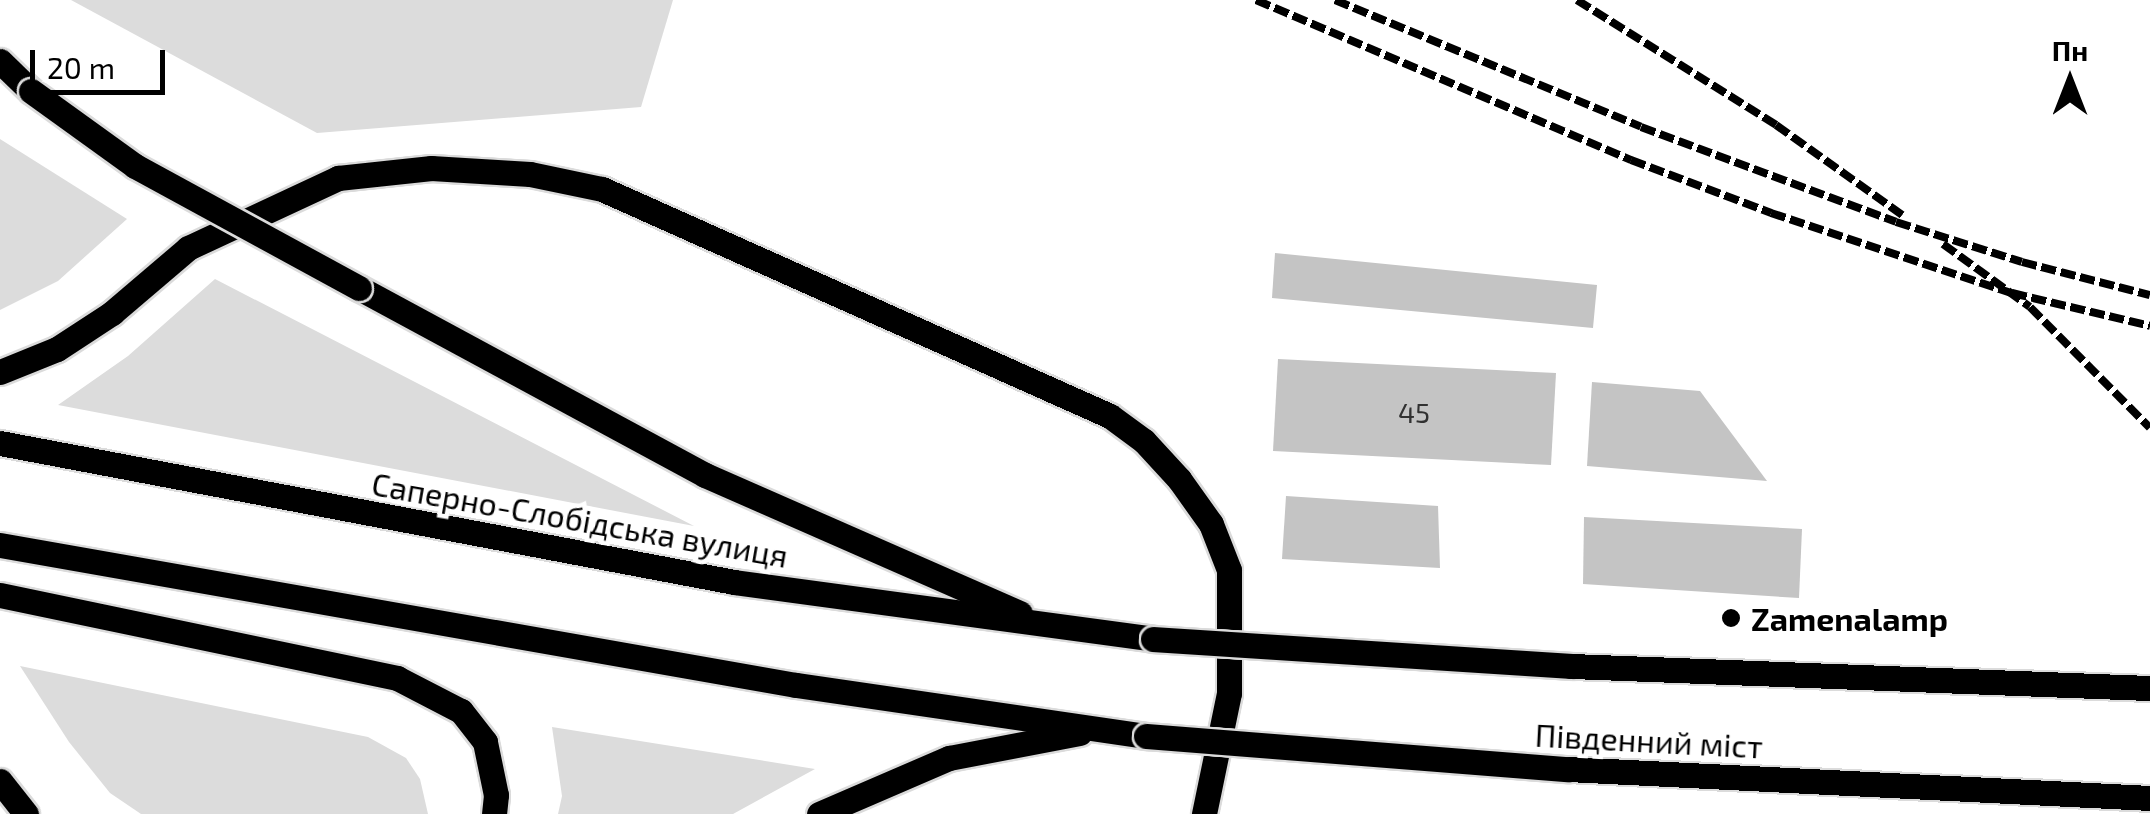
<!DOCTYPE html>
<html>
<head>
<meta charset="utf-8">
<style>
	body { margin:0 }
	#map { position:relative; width:2150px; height:814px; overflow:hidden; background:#fff; font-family:"Exo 2",sans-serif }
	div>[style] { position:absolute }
	.green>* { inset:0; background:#dcdcdc }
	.building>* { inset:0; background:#c4c4c4 }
	.roads { filter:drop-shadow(2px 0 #dbdbdb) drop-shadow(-2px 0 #dbdbdb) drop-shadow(0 2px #dbdbdb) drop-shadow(0 -2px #dbdbdb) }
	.major>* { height:25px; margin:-12.5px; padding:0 12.5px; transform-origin:12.5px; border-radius:12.5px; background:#000 }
	.rail>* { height:8px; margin-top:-4px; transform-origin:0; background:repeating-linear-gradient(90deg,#000 0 15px,transparent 0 20px) }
	.bridges { filter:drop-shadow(2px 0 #dbdbdb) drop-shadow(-2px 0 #dbdbdb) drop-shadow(0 2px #dbdbdb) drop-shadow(0 -2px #dbdbdb) }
	.major-bridge>* { height:25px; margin:-12.5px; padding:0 12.5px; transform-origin:12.5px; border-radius:12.5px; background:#000 }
	.dots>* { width:28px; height:28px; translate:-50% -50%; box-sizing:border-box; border:5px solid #fff; border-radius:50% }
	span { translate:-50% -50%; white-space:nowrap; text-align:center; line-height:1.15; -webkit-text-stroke:9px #fff; paint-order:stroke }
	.number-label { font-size:28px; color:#313131 }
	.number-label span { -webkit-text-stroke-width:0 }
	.street-label { font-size:32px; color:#000 }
	.poi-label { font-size:32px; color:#000; font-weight:700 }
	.left { translate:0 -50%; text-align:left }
	.north { position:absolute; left:2020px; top:30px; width:100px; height:100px; -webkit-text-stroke:8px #fff; paint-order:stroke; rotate:0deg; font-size:28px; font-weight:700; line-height:40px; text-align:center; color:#000 }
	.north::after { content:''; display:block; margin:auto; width:35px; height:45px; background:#000; clip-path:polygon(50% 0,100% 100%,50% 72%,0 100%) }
	.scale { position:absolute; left:30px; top:50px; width:135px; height:45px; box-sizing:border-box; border:5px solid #000; border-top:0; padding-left:12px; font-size:30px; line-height:35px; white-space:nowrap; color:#000; -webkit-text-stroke:8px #fff; paint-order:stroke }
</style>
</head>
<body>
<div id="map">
	<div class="green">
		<i style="clip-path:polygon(71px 0,673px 0,641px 107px,317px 133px)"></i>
		<i style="clip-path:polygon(0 139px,127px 219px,58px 281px,0 310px)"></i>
		<i style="clip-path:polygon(215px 279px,694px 526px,58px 405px,128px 356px)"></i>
		<i style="clip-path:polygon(20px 666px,368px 737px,406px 758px,420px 779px,428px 814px,141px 814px,110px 793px,69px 742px)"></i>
		<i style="clip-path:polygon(552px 727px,815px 769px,733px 814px,558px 814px,562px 796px)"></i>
	</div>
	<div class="building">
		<i style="clip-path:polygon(1275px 253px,1597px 285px,1593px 328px,1272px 298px)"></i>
		<i style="clip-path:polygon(1278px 359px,1556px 373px,1551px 465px,1273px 451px)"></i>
		<i style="clip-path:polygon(1592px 382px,1700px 391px,1767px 481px,1587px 466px)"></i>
		<i style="clip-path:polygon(1286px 496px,1438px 506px,1440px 568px,1282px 559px)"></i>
		<i style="clip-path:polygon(1584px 517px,1802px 529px,1799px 598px,1583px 584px)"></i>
	</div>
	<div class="roads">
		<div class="major">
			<i style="left:0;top:61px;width:43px;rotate:44.1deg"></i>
			<i style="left:359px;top:288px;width:393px;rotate:28.4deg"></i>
			<i style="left:705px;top:475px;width:344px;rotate:23.7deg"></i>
			<i style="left:0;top:372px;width:61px;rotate:-22deg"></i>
			<i style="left:57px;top:349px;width:66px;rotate:-33.2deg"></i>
			<i style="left:112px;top:313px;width:100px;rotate:-40.5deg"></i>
			<i style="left:188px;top:248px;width:166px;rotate:-25deg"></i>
			<i style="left:338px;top:178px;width:94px;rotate:-6.1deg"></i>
			<i style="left:431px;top:168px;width:99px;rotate:3.5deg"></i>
			<i style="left:530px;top:174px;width:74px;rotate:11.8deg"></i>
			<i style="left:602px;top:189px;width:556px;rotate:24.08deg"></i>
			<i style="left:1110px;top:416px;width:42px;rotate:36.3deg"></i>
			<i style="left:1144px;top:441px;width:52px;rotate:47.4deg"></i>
			<i style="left:1179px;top:479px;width:55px;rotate:54.6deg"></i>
			<i style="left:1211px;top:524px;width:49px;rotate:68.6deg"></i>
			<i style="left:1229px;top:570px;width:123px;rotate:90deg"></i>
			<i style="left:1229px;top:693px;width:124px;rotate:101.7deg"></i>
			<i style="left:0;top:443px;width:747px;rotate:10.72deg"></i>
			<i style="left:734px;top:582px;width:423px;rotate:7.7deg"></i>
			<i style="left:0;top:545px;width:808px;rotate:9.98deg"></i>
			<i style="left:796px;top:685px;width:354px;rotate:8.3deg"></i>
			<i style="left:0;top:595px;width:406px;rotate:11.8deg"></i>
			<i style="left:397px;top:678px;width:72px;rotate:27.3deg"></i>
			<i style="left:461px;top:711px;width:39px;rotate:52deg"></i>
			<i style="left:485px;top:742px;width:54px;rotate:78.3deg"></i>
			<i style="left:496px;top:795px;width:19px;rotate:96deg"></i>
			<i style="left:0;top:781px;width:42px;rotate:51.8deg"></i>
			<i style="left:819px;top:814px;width:142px;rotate:-23.3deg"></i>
			<i style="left:949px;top:758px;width:133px;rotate:-10.8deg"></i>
		</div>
	</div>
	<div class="rail">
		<i style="left:1256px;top:0;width:408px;rotate:23.1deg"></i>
		<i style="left:1631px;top:160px;width:150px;rotate:20.7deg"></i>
		<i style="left:1771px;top:213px;width:254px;rotate:18.4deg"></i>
		<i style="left:2012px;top:293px;width:142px;rotate:13.4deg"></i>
		<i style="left:1335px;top:0;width:331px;rotate:22.5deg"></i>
		<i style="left:1641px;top:127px;width:272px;rotate:20.4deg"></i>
		<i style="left:1896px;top:222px;width:132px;rotate:17.6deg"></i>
		<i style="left:2022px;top:262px;width:132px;rotate:14.5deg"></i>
		<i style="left:1577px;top:0;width:235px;rotate:32.1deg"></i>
		<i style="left:1776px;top:125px;width:155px;rotate:35.5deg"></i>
		<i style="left:1943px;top:244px;width:107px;rotate:35.9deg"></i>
		<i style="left:2030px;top:307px;width:170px;rotate:45.2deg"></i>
	</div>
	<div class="bridges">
		<div class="major-bridge">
			<i style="left:31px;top:91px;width:128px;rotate:35.8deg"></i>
			<i style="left:135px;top:166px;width:255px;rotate:28.6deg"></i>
			<i style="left:1153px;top:639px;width:419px;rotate:3.7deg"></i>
			<i style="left:1571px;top:666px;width:579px;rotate:2.18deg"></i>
			<i style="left:1146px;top:736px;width:423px;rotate:4.5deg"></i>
			<i style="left:1568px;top:769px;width:583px;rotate:2.85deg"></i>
		</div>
	</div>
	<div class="dots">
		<i style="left:1731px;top:618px;background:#000"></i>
	</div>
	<div class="number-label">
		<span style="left:1414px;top:412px">45</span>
	</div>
	<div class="street-label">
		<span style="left:580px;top:519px;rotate:10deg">Саперно-Слобідська вулиця</span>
		<span style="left:1649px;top:740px;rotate:3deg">Південний міст</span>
	</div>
	<div class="poi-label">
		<span class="left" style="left:1751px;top:618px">Zamenalamp</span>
	</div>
	<div class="north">Пн</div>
	<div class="scale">20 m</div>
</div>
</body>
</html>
